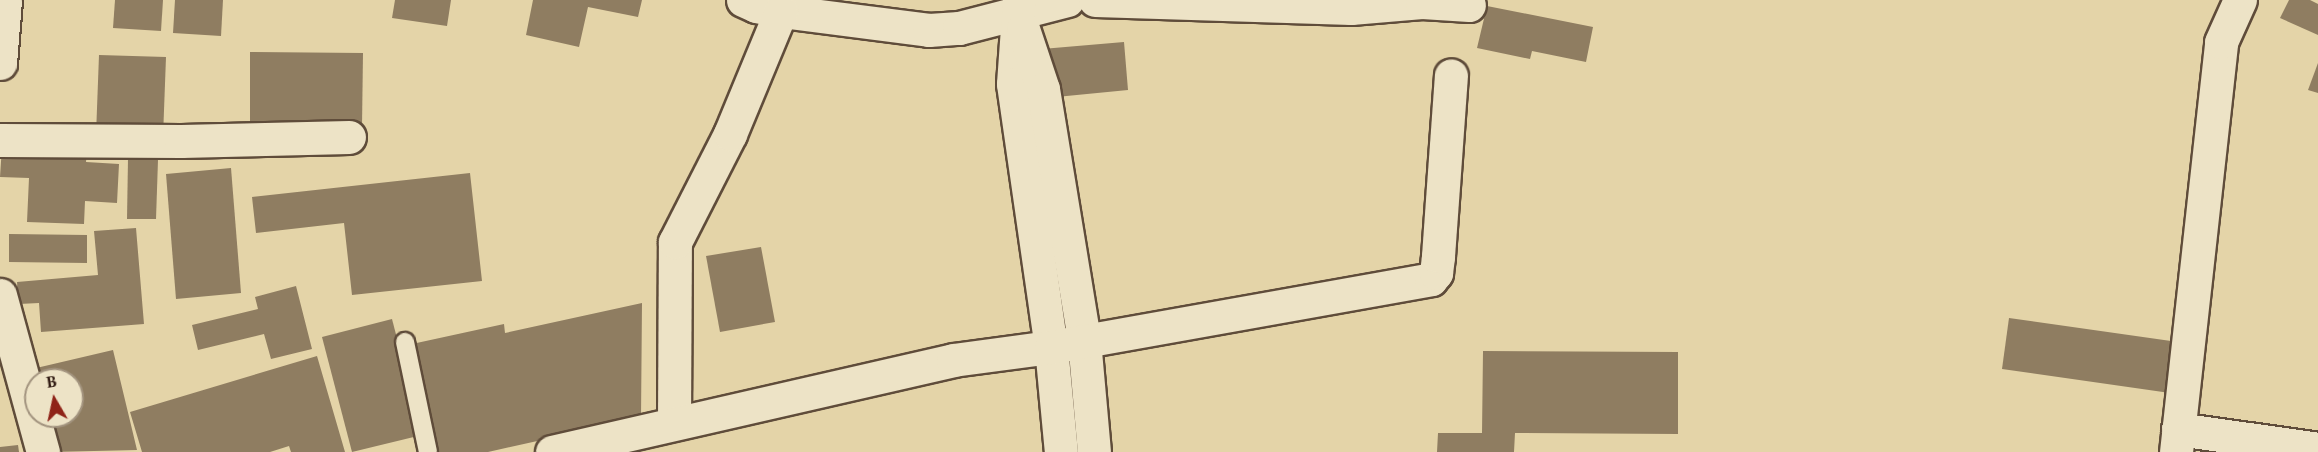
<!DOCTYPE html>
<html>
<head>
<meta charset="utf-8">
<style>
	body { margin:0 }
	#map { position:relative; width:2318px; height:452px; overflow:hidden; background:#e4d4a8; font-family:"EB Garamond",serif }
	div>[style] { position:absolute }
	.building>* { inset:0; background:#8f7d61 }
	.roads { filter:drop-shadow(2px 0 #5f4c3a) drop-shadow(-2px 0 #5f4c3a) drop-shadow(0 2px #5f4c3a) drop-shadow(0 -2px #5f4c3a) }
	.lane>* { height:18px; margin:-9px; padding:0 9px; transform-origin:9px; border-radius:9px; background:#ede3c6 }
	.street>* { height:33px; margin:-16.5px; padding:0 16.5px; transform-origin:16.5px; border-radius:16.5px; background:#ede3c6 }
	.secondary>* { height:33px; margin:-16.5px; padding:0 16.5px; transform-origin:16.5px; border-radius:16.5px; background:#ede3c6 }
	span { translate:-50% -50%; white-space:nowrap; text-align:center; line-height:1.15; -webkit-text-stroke:5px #ede3c6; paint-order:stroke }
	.north { position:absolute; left:24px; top:368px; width:60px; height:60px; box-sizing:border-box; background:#ede3c6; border:2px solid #a3947f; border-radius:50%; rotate:351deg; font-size:16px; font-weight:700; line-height:24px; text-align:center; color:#331e15 }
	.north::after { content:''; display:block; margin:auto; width:21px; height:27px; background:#8f2418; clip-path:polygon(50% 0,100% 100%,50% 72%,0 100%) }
</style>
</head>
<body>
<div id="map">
	<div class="building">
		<i style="clip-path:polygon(115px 0,163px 0,161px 31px,113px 28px)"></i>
		<i style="clip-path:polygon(175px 0,223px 0,221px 36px,173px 33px)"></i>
		<i style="clip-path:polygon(395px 0,451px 0,447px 26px,392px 18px)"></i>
		<i style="clip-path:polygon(533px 0,642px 0,638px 17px,588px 7px,579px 47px,526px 35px)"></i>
		<i style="clip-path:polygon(2289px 0,2310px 0,2318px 4px,2318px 35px,2280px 18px)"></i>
		<i style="clip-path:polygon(1487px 6px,1593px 27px,1586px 62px,1532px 51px,1530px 59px,1477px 48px)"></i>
		<i style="clip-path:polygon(1124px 42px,1128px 90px,1046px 98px,1042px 49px)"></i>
		<i style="clip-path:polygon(250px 52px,363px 53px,362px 126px,250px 125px)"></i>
		<i style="clip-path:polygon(99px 55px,166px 57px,163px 137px,96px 135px)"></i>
		<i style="clip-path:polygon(2318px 63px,2318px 93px,2308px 90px)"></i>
		<i style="clip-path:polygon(2px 146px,87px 150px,86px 162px,119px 164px,117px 203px,85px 201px,84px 224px,27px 222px,29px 178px,0 177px)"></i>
		<i style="clip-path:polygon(128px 159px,158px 160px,156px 219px,127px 219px)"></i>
		<i style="clip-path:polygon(231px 168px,241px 293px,176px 299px,166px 174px)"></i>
		<i style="clip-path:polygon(470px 173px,482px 281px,352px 295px,344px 223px,256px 233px,252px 197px)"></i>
		<i style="clip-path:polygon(136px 228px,144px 324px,41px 332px,39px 303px,19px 304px,17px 282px,98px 275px,94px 231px)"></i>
		<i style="clip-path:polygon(9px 234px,87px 235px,87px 263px,9px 262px)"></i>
		<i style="clip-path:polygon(761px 247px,775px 322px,720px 332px,706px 256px)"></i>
		<i style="clip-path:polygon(296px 286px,312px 349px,271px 359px,264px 334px,198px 350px,192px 325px,258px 309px,255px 297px)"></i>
		<i style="clip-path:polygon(642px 303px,641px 418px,488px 452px,436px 452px,412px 344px,504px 324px,505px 333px)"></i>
		<i style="clip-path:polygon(2009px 318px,2178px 342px,2170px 393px,2002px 369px)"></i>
		<i style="clip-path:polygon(392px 319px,422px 435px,352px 452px,322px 337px)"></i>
		<i style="clip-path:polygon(113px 350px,137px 450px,51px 452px,43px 416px,72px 416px,72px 380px,35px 380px,32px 369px)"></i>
		<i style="clip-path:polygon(1483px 351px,1678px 352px,1678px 434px,1515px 433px,1514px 452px,1437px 452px,1438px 433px,1482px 433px)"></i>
		<i style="clip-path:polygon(317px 356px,345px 452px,291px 452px,289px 446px,270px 452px,142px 452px,130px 412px)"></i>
		<i style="clip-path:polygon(18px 445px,19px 452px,0 452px,0 447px)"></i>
	</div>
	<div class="roads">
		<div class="lane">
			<i style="left:405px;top:342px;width:112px;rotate:78.2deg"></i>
		</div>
		<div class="street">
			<i style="left:743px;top:0;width:14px;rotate:25deg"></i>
			<i style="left:756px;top:6px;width:25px;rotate:11deg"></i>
			<i style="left:781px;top:11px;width:149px;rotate:7.3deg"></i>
			<i style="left:929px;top:30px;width:30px;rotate:-4deg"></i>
			<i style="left:959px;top:28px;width:112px;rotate:-14.5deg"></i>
			<i style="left:1019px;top:0;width:84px;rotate:94.1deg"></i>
			<i style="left:1013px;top:84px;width:266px;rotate:81.8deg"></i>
			<i style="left:1051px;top:347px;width:105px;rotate:84.6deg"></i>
			<i style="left:1095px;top:0;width:256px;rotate:1.8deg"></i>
			<i style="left:1351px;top:8px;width:71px;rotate:-4.8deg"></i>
			<i style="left:1422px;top:2px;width:47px;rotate:3.7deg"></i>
			<i style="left:1023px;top:29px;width:63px;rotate:71.6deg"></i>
			<i style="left:1043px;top:89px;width:254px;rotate:80.7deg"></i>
			<i style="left:1084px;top:340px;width:112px;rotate:84.9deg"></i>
			<i style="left:0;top:140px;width:181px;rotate:0.3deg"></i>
			<i style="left:181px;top:141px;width:168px;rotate:-1.4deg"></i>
			<i style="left:674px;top:422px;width:180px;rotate:-89.7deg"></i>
			<i style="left:675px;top:242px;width:121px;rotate:-63deg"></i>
			<i style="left:730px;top:134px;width:133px;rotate:-67.5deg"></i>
			<i style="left:2178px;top:429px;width:141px;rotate:8.1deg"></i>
			<i style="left:552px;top:452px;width:411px;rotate:-12.9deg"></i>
			<i style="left:953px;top:360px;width:99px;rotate:-7.6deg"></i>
			<i style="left:1051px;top:347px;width:386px;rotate:-10.1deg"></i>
			<i style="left:1431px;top:279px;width:8px;rotate:-50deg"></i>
			<i style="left:1436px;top:273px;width:17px;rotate:-83deg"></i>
			<i style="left:1438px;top:256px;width:181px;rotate:-85.9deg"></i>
			<i style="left:2176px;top:452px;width:412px;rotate:-83.7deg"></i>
			<i style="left:2221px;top:42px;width:46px;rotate:-65.7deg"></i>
		</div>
		<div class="secondary">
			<i style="left:0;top:63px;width:63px;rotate:-85.5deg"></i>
			<i style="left:0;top:295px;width:163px;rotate:74.7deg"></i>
		</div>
	</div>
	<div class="north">B</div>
</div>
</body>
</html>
